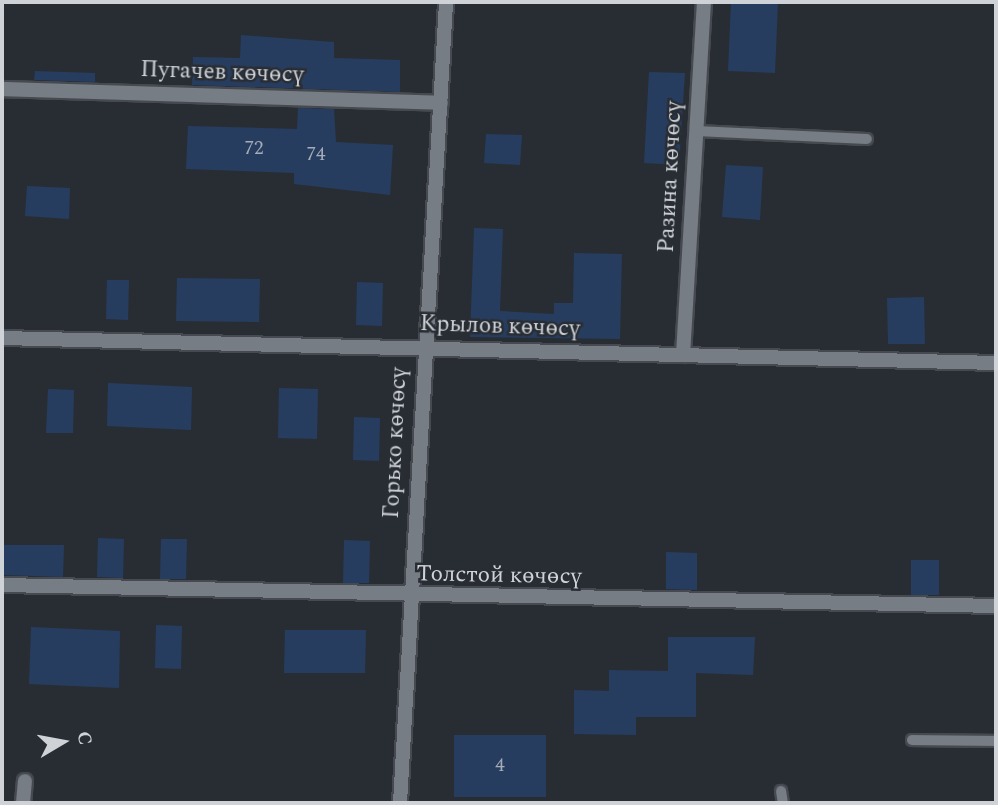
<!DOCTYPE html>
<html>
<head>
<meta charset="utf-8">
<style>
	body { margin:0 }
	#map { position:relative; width:998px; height:805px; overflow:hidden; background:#282d34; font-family:Spectral,serif }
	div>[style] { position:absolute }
	.building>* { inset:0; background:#273d5f }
	.roads { filter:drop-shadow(2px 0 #464a50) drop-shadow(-2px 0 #464a50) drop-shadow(0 2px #464a50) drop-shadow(0 -2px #464a50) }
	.service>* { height:10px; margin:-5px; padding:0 5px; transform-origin:5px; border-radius:5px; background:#777d85 }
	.minor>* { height:14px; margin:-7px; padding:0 7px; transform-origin:7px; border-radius:7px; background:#777d85 }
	span { translate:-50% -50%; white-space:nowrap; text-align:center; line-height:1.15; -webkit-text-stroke:5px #282d34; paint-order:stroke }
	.number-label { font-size:19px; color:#a5adb9 }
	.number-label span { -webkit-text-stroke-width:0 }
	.street-label { font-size:23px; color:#cfd2d7 }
	.frame { position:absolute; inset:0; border:4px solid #cfd2d7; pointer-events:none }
	.north { position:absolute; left:28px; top:707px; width:70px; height:70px; -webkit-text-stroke:5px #282d34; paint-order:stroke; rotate:80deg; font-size:19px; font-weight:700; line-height:28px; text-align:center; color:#cfd2d7 }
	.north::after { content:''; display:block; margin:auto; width:24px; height:32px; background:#cfd2d7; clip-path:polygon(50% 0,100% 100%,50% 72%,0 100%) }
</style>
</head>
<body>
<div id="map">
	<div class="building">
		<i style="clip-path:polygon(731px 2px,778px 2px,775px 73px,728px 71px)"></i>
		<i style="clip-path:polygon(241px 35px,334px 42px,334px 58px,400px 60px,400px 92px,192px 85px,193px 57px,240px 58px)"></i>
		<i style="clip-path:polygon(35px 71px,95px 73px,95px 82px,34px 80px)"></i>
		<i style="clip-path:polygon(649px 72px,685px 73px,679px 165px,644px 163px)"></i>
		<i style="clip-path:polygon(298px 108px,334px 109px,336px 142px,393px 145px,390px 195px,294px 184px,294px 173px,186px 169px,188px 126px,297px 129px)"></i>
		<i style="clip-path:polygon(486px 134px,522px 135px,520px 165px,484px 163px)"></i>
		<i style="clip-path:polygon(726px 165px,763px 167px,760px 220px,722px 217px)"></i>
		<i style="clip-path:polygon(27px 186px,70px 188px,69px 219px,25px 216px)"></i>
		<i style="clip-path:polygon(474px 228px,503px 229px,500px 311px,554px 314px,554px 303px,573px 303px,574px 253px,622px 254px,620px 339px,470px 337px)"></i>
		<i style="clip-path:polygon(177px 278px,260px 279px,259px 322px,176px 321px)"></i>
		<i style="clip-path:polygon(107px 280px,129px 280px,128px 320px,106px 319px)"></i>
		<i style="clip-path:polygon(357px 282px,383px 283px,382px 326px,356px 325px)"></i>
		<i style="clip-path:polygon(924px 297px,925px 344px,888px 344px,887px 298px)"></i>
		<i style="clip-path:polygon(108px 383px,192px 387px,191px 430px,107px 426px)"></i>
		<i style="clip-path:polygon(279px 388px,318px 389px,317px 439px,278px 438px)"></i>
		<i style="clip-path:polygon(48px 389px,74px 390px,73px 433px,46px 433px)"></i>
		<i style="clip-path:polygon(354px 417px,380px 418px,379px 461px,353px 460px)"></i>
		<i style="clip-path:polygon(98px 538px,124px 539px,123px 578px,97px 577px)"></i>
		<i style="clip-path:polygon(161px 539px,187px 539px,186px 579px,160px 579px)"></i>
		<i style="clip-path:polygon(344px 540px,370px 541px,369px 583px,343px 583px)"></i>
		<i style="clip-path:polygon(2px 545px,64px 545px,63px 577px,2px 575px)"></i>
		<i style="clip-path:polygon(666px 552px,697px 553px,697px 590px,666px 589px)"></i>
		<i style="clip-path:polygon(911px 560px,939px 560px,939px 595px,911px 595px)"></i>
		<i style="clip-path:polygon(156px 625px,182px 626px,181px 669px,155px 668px)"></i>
		<i style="clip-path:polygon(31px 627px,120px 631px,119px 688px,29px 684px)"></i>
		<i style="clip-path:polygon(285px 630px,366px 630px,365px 673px,284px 673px)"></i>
		<i style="clip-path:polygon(668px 637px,755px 637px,753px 675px,696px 673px,696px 717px,636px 717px,636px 735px,574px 734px,574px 690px,609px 691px,609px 670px,668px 671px)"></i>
		<i style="clip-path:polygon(454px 735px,546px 735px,546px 797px,454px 797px)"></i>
	</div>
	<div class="roads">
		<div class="service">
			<i style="left:696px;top:131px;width:171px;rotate:2.7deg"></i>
			<i style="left:912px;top:740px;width:84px;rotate:0.7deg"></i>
			<i style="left:781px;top:791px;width:12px;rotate:81deg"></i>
		</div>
		<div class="minor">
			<i style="left:2px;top:89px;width:439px;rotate:1.8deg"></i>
			<i style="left:2px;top:338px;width:994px;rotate:1.44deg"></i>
			<i style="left:683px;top:355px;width:354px;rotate:-86.6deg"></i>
			<i style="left:2px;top:585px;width:994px;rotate:1.21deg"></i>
			<i style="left:23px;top:803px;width:22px;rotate:-85deg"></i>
			<i style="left:400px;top:803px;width:802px;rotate:-86.71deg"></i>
		</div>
	</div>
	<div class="number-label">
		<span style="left:254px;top:149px">72</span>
		<span style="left:316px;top:155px">74</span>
		<span style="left:500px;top:766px">4</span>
	</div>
	<div class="street-label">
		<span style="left:222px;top:73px;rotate:2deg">Пугачев көчөсү</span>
		<span style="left:671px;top:177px;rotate:-87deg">Разина көчөсү</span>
		<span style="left:500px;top:327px;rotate:2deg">Крылов көчөсү</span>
		<span style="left:396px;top:443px;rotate:-87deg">Горько көчөсү</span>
		<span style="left:499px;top:576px;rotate:1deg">Толстой көчөсү</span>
	</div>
	<div class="frame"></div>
	<div class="north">С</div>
</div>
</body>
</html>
